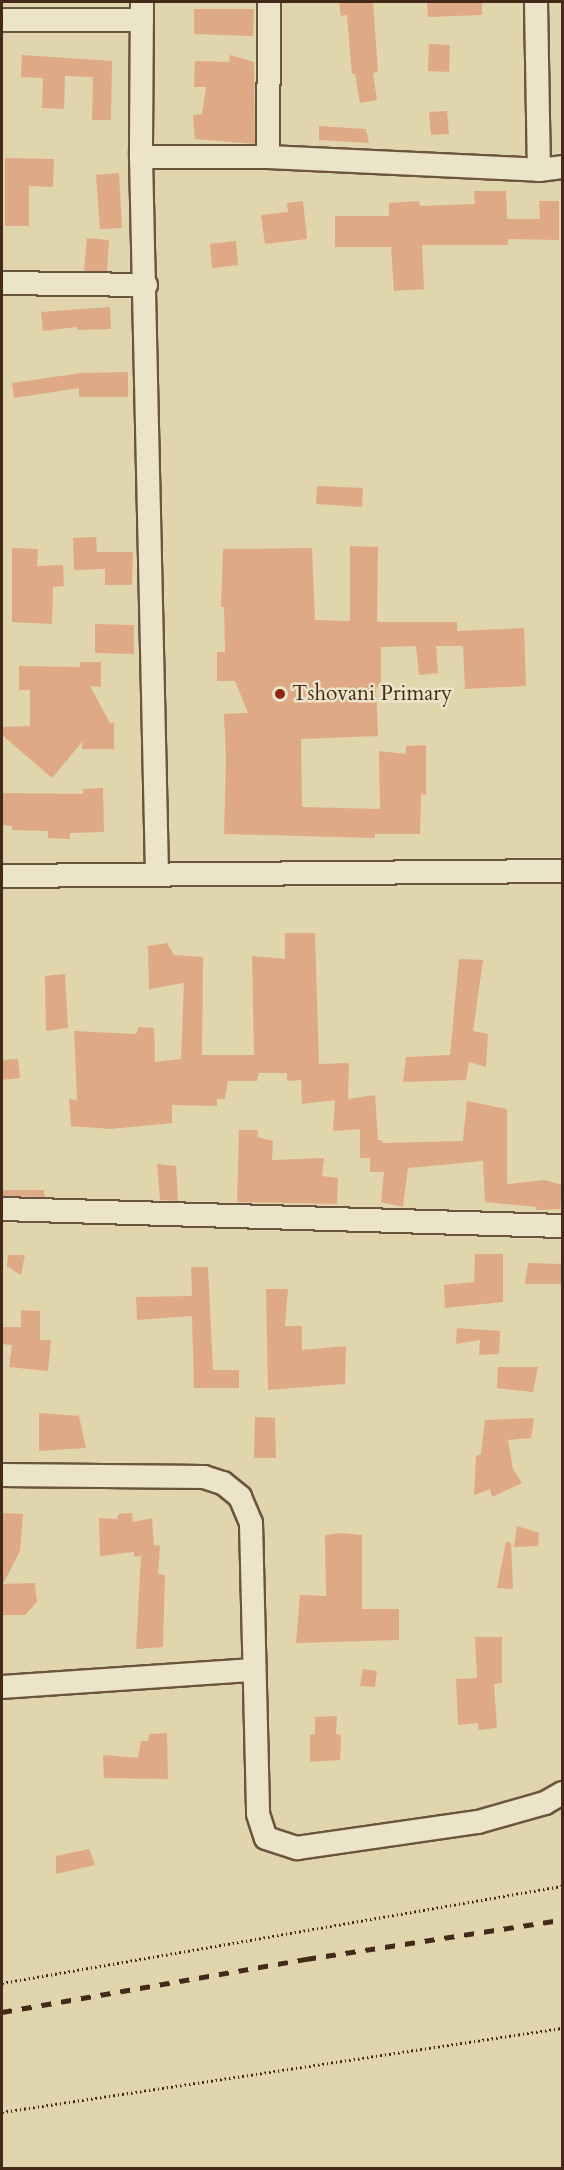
<!DOCTYPE html>
<html>
<head>
<meta charset="utf-8">
<style>
	body { margin:0 }
	#map { position:relative; width:564px; height:2170px; overflow:hidden; background:#e0d5ac; font-family:Cardo,serif }
	div>[style] { position:absolute }
	.building>* { inset:0; background:#dfa986 }
	.path>* { height:3px; margin-top:-1.5px; transform-origin:0; background:repeating-linear-gradient(90deg,#462a19 0 1.5px,transparent 0 4.5px) }
	.roads { filter:drop-shadow(2px 0 #6c553e) drop-shadow(-2px 0 #6c553e) drop-shadow(0 2px #6c553e) drop-shadow(0 -2px #6c553e) }
	.minor>* { height:22px; margin:-11px; padding:0 11px; transform-origin:11px; border-radius:11px; background:#ebe4c9 }
	.rail>* { height:4.5px; margin-top:-2.25px; transform-origin:0; background:repeating-linear-gradient(90deg,#462a19 0 10px,transparent 0 20px) }
	.dots>* { width:16px; height:16px; translate:-50% -50%; box-sizing:border-box; border:3px solid #ebe4c9; border-radius:50% }
	span { translate:-50% -50%; white-space:nowrap; text-align:center; line-height:1.15; -webkit-text-stroke:5px #ebe4c9; paint-order:stroke }
	.poi-label { font-size:21px; color:#462a19 }
	.left { translate:0 -50%; text-align:left }
	.frame { position:absolute; inset:0; border:3px solid #462a19; pointer-events:none }
</style>
</head>
<body>
<div id="map">
	<div class="building">
		<i style="clip-path:polygon(339px 2px,373px 2px,378px 72px,373px 73px,377px 100px,360px 103px,355px 74px,352px 74px,347px 15px,341px 16px)"></i>
		<i style="clip-path:polygon(427px 2px,482px 2px,482px 15px,428px 17px)"></i>
		<i style="clip-path:polygon(194px 9px,254px 9px,253px 36px,194px 34px)"></i>
		<i style="clip-path:polygon(429px 44px,450px 45px,449px 72px,428px 71px)"></i>
		<i style="clip-path:polygon(22px 55px,112px 61px,111px 120px,92px 120px,93px 77px,65px 76px,64px 109px,42px 108px,43px 78px,21px 77px)"></i>
		<i style="clip-path:polygon(230px 55px,254px 62px,255px 144px,195px 139px,193px 115px,202px 114px,206px 87px,194px 87px,195px 61px,229px 62px)"></i>
		<i style="clip-path:polygon(447px 111px,449px 134px,431px 135px,429px 112px)"></i>
		<i style="clip-path:polygon(319px 126px,366px 129px,369px 143px,319px 140px)"></i>
		<i style="clip-path:polygon(5px 158px,54px 159px,53px 187px,29px 186px,29px 226px,5px 226px)"></i>
		<i style="clip-path:polygon(119px 173px,122px 228px,100px 229px,96px 175px)"></i>
		<i style="clip-path:polygon(474px 191px,506px 191px,507px 219px,540px 219px,539px 201px,559px 201px,559px 240px,508px 239px,508px 245px,422px 245px,424px 289px,394px 291px,391px 247px,335px 247px,335px 216px,389px 216px,389px 203px,419px 201px,420px 206px,475px 204px)"></i>
		<i style="clip-path:polygon(303px 201px,307px 239px,265px 244px,261px 215px,288px 212px,287px 203px)"></i>
		<i style="clip-path:polygon(87px 238px,109px 240px,107px 271px,84px 271px)"></i>
		<i style="clip-path:polygon(236px 241px,238px 265px,212px 268px,210px 244px)"></i>
		<i style="clip-path:polygon(110px 307px,111px 329px,78px 330px,77px 327px,43px 331px,41px 312px)"></i>
		<i style="clip-path:polygon(128px 372px,128px 397px,79px 397px,79px 388px,14px 398px,12px 383px,81px 373px)"></i>
		<i style="clip-path:polygon(317px 486px,363px 488px,362px 507px,316px 504px)"></i>
		<i style="clip-path:polygon(96px 537px,97px 552px,133px 552px,132px 585px,105px 585px,105px 569px,74px 570px,73px 538px)"></i>
		<i style="clip-path:polygon(350px 546px,378px 547px,377px 622px,457px 622px,457px 631px,524px 628px,526px 686px,465px 689px,463px 646px,436px 646px,438px 673px,419px 675px,416px 646px,381px 647px,381px 687px,376px 687px,378px 736px,301px 739px,302px 807px,380px 809px,379px 751px,406px 754px,406px 746px,426px 745px,426px 795px,421px 794px,420px 834px,375px 834px,375px 838px,224px 834px,226px 759px,224px 714px,248px 713px,235px 681px,217px 681px,217px 652px,225px 652px,224px 607px,221px 607px,223px 549px,312px 548px,315px 620px,350px 621px)"></i>
		<i style="clip-path:polygon(12px 548px,38px 549px,37px 566px,63px 565px,64px 586px,53px 587px,52px 624px,12px 622px)"></i>
		<i style="clip-path:polygon(95px 624px,134px 625px,134px 654px,95px 653px)"></i>
		<i style="clip-path:polygon(80px 662px,101px 662px,101px 687px,90px 686px,110px 723px,114px 723px,114px 749px,82px 749px,82px 742px,52px 778px,2px 735px,2px 727px,30px 726px,30px 690px,19px 690px,19px 666px,80px 667px)"></i>
		<i style="clip-path:polygon(103px 788px,104px 832px,70px 833px,70px 839px,48px 838px,48px 831px,12px 830px,12px 826px,2px 825px,2px 793px,83px 794px,83px 789px)"></i>
		<i style="clip-path:polygon(285px 933px,315px 933px,319px 1064px,349px 1063px,348px 1099px,375px 1095px,378px 1140px,382px 1140px,382px 1143px,463px 1141px,467px 1101px,507px 1109px,507px 1184px,545px 1180px,562px 1185px,560px 1209px,536px 1210px,537px 1207px,485px 1202px,483px 1161px,408px 1168px,403px 1207px,381px 1202px,384px 1172px,370px 1172px,370px 1158px,360px 1158px,360px 1129px,333px 1131px,335px 1100px,302px 1104px,301px 1080px,287px 1081px,287px 1073px,259px 1073px,257px 1081px,228px 1081px,225px 1099px,217px 1099px,217px 1106px,172px 1105px,172px 1123px,111px 1129px,71px 1126px,69px 1099px,77px 1100px,74px 1031px,136px 1034px,139px 1027px,154px 1028px,155px 1062px,181px 1059px,184px 983px,149px 989px,148px 946px,167px 943px,174px 955px,203px 957px,202px 1055px,254px 1055px,252px 956px,285px 959px)"></i>
		<i style="clip-path:polygon(459px 959px,483px 960px,473px 1031px,488px 1034px,486px 1067px,469px 1062px,466px 1080px,403px 1082px,406px 1057px,450px 1055px)"></i>
		<i style="clip-path:polygon(65px 974px,68px 1028px,46px 1031px,45px 976px)"></i>
		<i style="clip-path:polygon(18px 1059px,20px 1078px,2px 1080px,2px 1060px)"></i>
		<i style="clip-path:polygon(239px 1130px,258px 1130px,257px 1137px,273px 1141px,272px 1160px,324px 1158px,322px 1176px,338px 1178px,337px 1204px,237px 1202px)"></i>
		<i style="clip-path:polygon(157px 1164px,176px 1166px,178px 1201px,160px 1200px)"></i>
		<i style="clip-path:polygon(2px 1190px,44px 1190px,45px 1197px,2px 1196px)"></i>
		<i style="clip-path:polygon(475px 1254px,503px 1254px,503px 1302px,445px 1308px,444px 1285px,474px 1282px)"></i>
		<i style="clip-path:polygon(8px 1255px,25px 1255px,21px 1275px,7px 1266px)"></i>
		<i style="clip-path:polygon(528px 1263px,562px 1264px,562px 1284px,525px 1284px)"></i>
		<i style="clip-path:polygon(191px 1267px,208px 1267px,213px 1370px,239px 1370px,239px 1388px,194px 1388px,192px 1316px,137px 1320px,136px 1297px,192px 1296px)"></i>
		<i style="clip-path:polygon(266px 1289px,288px 1289px,285px 1326px,302px 1326px,302px 1350px,346px 1346px,345px 1384px,268px 1390px)"></i>
		<i style="clip-path:polygon(21px 1310px,40px 1311px,40px 1340px,51px 1340px,48px 1371px,9px 1367px,12px 1345px,2px 1344px,2px 1327px,21px 1327px)"></i>
		<i style="clip-path:polygon(457px 1328px,500px 1331px,499px 1354px,479px 1355px,480px 1340px,456px 1344px)"></i>
		<i style="clip-path:polygon(498px 1367px,538px 1367px,533px 1392px,497px 1388px)"></i>
		<i style="clip-path:polygon(39px 1413px,79px 1416px,86px 1448px,39px 1451px)"></i>
		<i style="clip-path:polygon(255px 1417px,275px 1418px,276px 1458px,254px 1458px)"></i>
		<i style="clip-path:polygon(534px 1418px,531px 1438px,508px 1440px,513px 1469px,522px 1483px,492px 1497px,490px 1489px,474px 1495px,476px 1456px,481px 1454px,485px 1420px)"></i>
		<i style="clip-path:polygon(2px 1513px,23px 1514px,20px 1551px,3px 1584px,35px 1583px,37px 1602px,25px 1615px,2px 1615px)"></i>
		<i style="clip-path:polygon(132px 1513px,133px 1522px,152px 1518px,154px 1545px,160px 1546px,158px 1574px,165px 1575px,163px 1647px,136px 1649px,141px 1556px,134px 1557px,134px 1552px,100px 1556px,99px 1518px,117px 1519px,119px 1514px)"></i>
		<i style="clip-path:polygon(517px 1526px,539px 1533px,538px 1546px,514px 1547px)"></i>
		<i style="clip-path:polygon(342px 1533px,362px 1535px,362px 1609px,399px 1609px,399px 1640px,296px 1643px,300px 1595px,326px 1596px,325px 1535px)"></i>
		<i style="clip-path:polygon(506px 1542px,511px 1543px,513px 1589px,497px 1588px)"></i>
		<i style="clip-path:polygon(475px 1637px,502px 1637px,502px 1683px,494px 1684px,497px 1728px,478px 1730px,478px 1723px,458px 1725px,456px 1679px,477px 1678px)"></i>
		<i style="clip-path:polygon(363px 1669px,377px 1671px,375px 1687px,360px 1686px)"></i>
		<i style="clip-path:polygon(337px 1716px,336px 1734px,341px 1735px,340px 1760px,310px 1762px,310px 1735px,315px 1734px,315px 1717px)"></i>
		<i style="clip-path:polygon(167px 1733px,168px 1779px,104px 1778px,103px 1755px,138px 1758px,141px 1741px,148px 1741px,149px 1734px)"></i>
		<i style="clip-path:polygon(89px 1849px,95px 1865px,56px 1874px,56px 1856px)"></i>
	</div>
	<div class="path">
		<i style="left:2px;top:1983px;width:568px;rotate:-9.83deg"></i>
		<i style="left:2px;top:2112px;width:566px;rotate:-8.53deg"></i>
	</div>
	<div class="roads">
		<div class="minor">
			<i style="left:142px;top:2px;width:155px;rotate:90.4deg"></i>
			<i style="left:141px;top:157px;width:718px;rotate:88.72deg"></i>
			<i style="left:536px;top:2px;width:168px;rotate:89deg"></i>
			<i style="left:2px;top:20px;width:140px"></i>
			<i style="left:141px;top:157px;width:127px"></i>
			<i style="left:268px;top:157px;width:271px;rotate:2.7deg"></i>
			<i style="left:539px;top:170px;width:23px;rotate:-7deg"></i>
			<i style="left:268px;top:157px;width:155px;rotate:-89.6deg"></i>
			<i style="left:2px;top:283px;width:144px;rotate:0.8deg"></i>
			<i style="left:2px;top:876px;width:560px;rotate:-0.51deg"></i>
			<i style="left:2px;top:1209px;width:560px;rotate:1.74deg"></i>
			<i style="left:2px;top:1475px;width:202px;rotate:0.6deg"></i>
			<i style="left:204px;top:1477px;width:20px;rotate:18deg"></i>
			<i style="left:223px;top:1483px;width:22px;rotate:39deg"></i>
			<i style="left:240px;top:1497px;width:28px;rotate:67deg"></i>
			<i style="left:251px;top:1523px;width:291px;rotate:88.6deg"></i>
			<i style="left:258px;top:1814px;width:25px;rotate:72deg"></i>
			<i style="left:266px;top:1838px;width:33px;rotate:18deg"></i>
			<i style="left:297px;top:1848px;width:183px;rotate:-8.2deg"></i>
			<i style="left:478px;top:1822px;width:70px;rotate:-15.8deg"></i>
			<i style="left:545px;top:1803px;width:20px;rotate:-30deg"></i>
			<i style="left:2px;top:1687px;width:252px;rotate:-3.9deg"></i>
		</div>
	</div>
	<div class="rail">
		<i style="left:2px;top:2012px;width:309px;rotate:-9.9deg"></i>
		<i style="left:306px;top:1959px;width:259px;rotate:-8.7deg"></i>
	</div>
	<div class="dots">
		<i style="left:280px;top:694px;background:#8f2418"></i>
	</div>
	<div class="poi-label">
		<span class="left" style="left:292px;top:694px">Tshovani Primary</span>
	</div>
	<div class="frame"></div>
</div>
</body>
</html>
